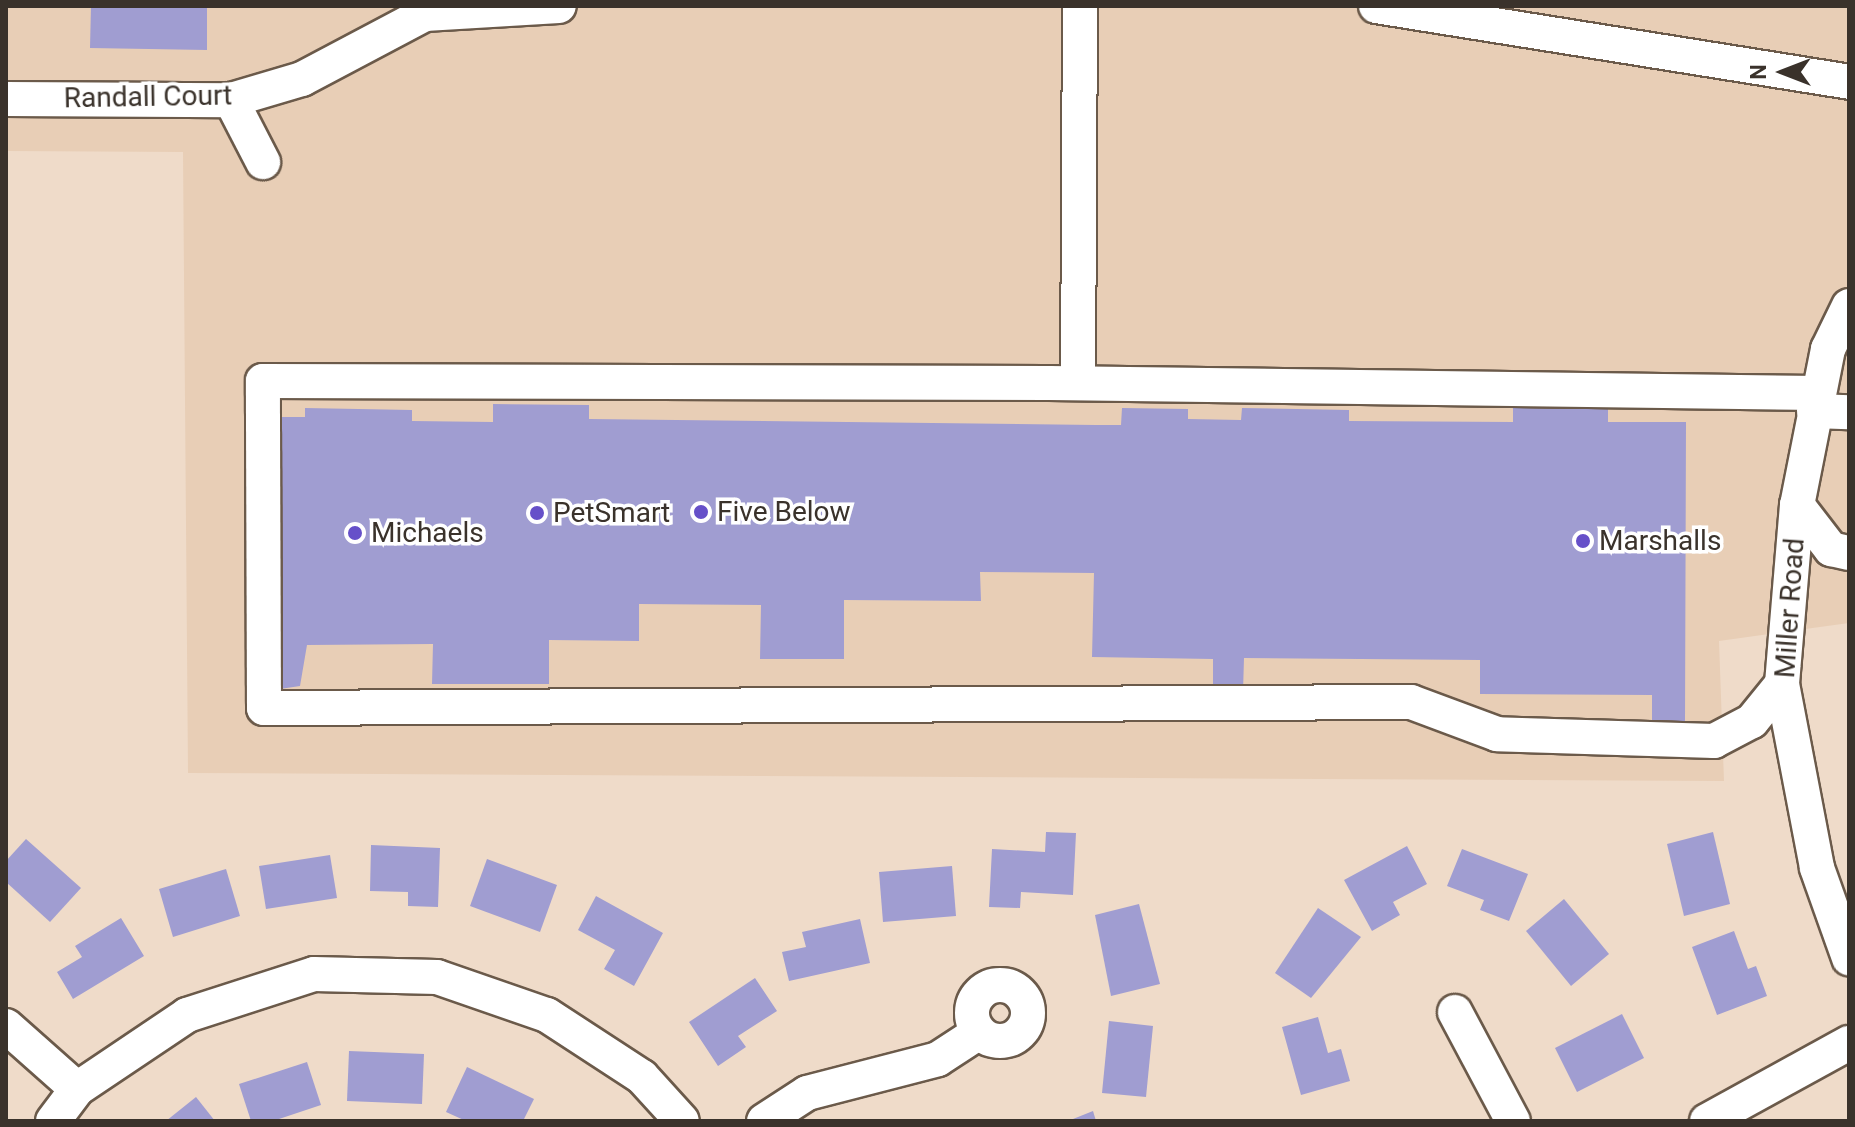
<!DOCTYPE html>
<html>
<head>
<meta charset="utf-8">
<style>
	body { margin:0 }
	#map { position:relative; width:1855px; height:1127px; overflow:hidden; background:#efdbc9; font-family:Roboto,sans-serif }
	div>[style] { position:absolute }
	.built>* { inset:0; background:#e8ceb6 }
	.building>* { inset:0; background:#a09dd1 }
	.roads { filter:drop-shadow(2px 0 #6b5a4a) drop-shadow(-2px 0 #6b5a4a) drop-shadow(0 2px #6b5a4a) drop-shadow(0 -2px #6b5a4a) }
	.minor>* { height:34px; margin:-17px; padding:0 17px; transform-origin:17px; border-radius:17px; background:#fff }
	.minor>.ring { margin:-17px; padding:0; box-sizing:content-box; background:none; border:34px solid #fff; border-radius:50% }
	.dots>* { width:22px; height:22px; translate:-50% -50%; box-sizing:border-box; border:4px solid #fff; border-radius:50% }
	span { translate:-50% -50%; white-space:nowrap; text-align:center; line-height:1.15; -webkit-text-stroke:7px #fff; paint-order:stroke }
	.street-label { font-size:28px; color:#3a322b }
	.poi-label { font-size:28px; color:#3a322b }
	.left { translate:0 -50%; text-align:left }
	.frame { position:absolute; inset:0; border:8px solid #3a322b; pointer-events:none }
	.north { position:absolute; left:1743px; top:32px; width:80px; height:80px; -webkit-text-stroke:6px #fff; paint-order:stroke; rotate:270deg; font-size:22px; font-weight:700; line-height:32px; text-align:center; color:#3a322b }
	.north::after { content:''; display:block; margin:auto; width:28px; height:36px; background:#3a322b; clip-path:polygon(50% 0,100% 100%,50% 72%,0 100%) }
</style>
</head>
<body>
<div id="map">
	<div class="built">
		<i style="clip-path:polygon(6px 6px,1849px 6px,1849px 623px,1719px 641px,1724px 781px,188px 773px,183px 152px,6px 151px)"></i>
	</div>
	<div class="building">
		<i style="clip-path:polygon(91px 6px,207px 6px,207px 50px,90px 48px)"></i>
		<i style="clip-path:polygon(493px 404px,589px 405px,589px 419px,1096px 425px,1121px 425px,1122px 408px,1188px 409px,1188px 419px,1241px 420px,1242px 408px,1349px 410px,1349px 421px,1513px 422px,1513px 405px,1608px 405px,1608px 422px,1686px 422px,1685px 726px,1652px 726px,1652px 695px,1480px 694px,1480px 660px,1244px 658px,1243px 692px,1213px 692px,1213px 659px,1092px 657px,1094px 573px,980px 572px,981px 601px,844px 600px,844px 659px,760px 659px,761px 605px,639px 604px,639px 641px,549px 640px,549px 684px,432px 684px,433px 644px,307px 645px,300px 686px,273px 690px,278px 417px,305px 417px,305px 408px,412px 410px,412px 421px,493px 422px)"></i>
		<i style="clip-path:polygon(1046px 832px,1076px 833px,1073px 895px,1021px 892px,1020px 908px,989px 907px,992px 849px,1045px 852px)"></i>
		<i style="clip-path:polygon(1713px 832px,1730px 904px,1684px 916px,1667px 844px)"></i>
		<i style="clip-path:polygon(26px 839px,81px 888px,50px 922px,6px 882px,6px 861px)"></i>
		<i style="clip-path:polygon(371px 845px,440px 848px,438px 907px,408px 906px,408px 892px,370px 891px)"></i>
		<i style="clip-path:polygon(1407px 846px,1427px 884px,1393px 902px,1400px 915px,1372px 931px,1344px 880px)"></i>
		<i style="clip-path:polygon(1462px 849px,1528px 874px,1509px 921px,1480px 910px,1484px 900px,1447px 886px)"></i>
		<i style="clip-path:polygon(330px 855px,337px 898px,266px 909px,259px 866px)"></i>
		<i style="clip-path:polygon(487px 859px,557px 885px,540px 932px,470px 906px)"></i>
		<i style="clip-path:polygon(952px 866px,956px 916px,883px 922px,879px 872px)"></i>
		<i style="clip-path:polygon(226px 869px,240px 916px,173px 937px,159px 889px)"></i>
		<i style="clip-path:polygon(596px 896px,663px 933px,634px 986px,604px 969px,615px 950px,578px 930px)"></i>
		<i style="clip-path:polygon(1564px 899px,1609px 954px,1571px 986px,1526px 931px)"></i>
		<i style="clip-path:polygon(1139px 904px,1160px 984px,1111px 996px,1095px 915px)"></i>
		<i style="clip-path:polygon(1318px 908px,1361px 937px,1311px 998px,1275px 973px)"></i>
		<i style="clip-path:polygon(121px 918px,144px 956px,73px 999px,57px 972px,82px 957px,75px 946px)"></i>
		<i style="clip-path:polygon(860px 919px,870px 963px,789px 981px,782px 952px,806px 947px,802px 932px)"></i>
		<i style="clip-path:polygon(1734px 931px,1748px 969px,1756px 966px,1767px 996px,1717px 1015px,1692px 947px)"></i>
		<i style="clip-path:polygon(755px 978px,777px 1011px,738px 1036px,746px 1047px,718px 1066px,689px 1022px)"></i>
		<i style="clip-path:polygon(1622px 1014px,1644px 1058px,1577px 1092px,1555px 1048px)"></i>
		<i style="clip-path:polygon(1318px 1017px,1328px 1053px,1341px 1049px,1350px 1081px,1301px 1095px,1282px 1027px)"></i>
		<i style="clip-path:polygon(1109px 1021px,1153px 1026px,1146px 1097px,1102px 1093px)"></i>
		<i style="clip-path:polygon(349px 1051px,424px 1054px,422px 1104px,347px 1101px)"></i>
		<i style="clip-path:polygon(307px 1062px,321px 1105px,273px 1121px,251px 1121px,239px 1084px)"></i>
		<i style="clip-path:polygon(467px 1067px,534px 1099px,523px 1121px,466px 1121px,446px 1112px)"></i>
		<i style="clip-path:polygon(196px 1097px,215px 1121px,166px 1121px)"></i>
		<i style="clip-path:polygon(1093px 1111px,1096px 1121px,1068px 1121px)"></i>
	</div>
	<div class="roads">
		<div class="minor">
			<i style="left:1376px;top:6px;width:479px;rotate:9.1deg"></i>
			<i style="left:6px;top:99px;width:225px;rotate:0.3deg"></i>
			<i style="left:231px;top:100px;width:74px;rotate:-16.5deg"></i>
			<i style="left:302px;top:79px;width:139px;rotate:-27.9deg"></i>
			<i style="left:425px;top:14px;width:134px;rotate:-3.4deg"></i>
			<i style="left:231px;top:100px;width:70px;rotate:62.7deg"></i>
			<i style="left:1849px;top:306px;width:48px;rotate:116deg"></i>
			<i style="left:1828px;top:349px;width:159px;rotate:101.2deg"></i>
			<i style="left:1797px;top:505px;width:180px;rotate:94.8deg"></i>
			<i style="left:1782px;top:684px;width:187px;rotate:79.2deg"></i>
			<i style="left:1817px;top:868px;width:96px;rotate:70.4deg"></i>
			<i style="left:1078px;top:383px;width:377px;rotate:-89.7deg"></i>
			<i style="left:1814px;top:411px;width:35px;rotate:2deg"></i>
			<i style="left:1797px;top:505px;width:56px;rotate:52.3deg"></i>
			<i style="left:1831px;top:549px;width:18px;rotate:13deg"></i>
			<i style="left:1782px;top:684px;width:48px;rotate:129deg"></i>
			<i style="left:1752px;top:721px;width:43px;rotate:152.2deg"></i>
			<i style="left:1714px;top:741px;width:217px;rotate:-178.2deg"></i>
			<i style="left:1497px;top:734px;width:92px;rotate:-159.6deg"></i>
			<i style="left:1411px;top:702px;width:1147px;rotate:179.7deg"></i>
			<i style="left:264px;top:708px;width:327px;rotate:-90.2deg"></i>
			<i style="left:263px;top:381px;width:786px;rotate:0.15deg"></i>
			<i style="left:1049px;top:383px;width:769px;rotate:0.75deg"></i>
			<i class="ring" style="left:972px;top:985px;width:22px;height:22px"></i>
			<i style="left:1455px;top:1012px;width:123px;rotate:62deg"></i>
			<i style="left:6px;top:1026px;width:95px;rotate:41.6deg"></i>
			<i style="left:53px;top:1121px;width:40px;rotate:-53deg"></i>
			<i style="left:77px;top:1089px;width:133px;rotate:-33.9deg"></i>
			<i style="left:187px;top:1015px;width:133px;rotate:-17.9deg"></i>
			<i style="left:314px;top:974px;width:123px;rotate:1.4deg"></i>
			<i style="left:437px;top:977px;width:116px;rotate:19.1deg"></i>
			<i style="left:547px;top:1015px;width:113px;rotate:33.1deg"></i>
			<i style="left:642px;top:1077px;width:59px;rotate:47.7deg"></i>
			<i style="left:764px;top:1121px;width:51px;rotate:-33.1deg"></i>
			<i style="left:807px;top:1093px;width:135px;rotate:-14.5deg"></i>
			<i style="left:938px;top:1059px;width:48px;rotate:-33deg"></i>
			<i style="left:1707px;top:1121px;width:162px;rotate:-28.8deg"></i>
		</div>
	</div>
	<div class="dots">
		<i style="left:701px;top:512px;background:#6650c9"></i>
		<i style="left:537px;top:513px;background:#6650c9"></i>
		<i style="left:355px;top:533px;background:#6650c9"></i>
		<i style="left:1583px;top:541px;background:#6650c9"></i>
	</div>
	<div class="street-label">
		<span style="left:148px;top:97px;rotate:-1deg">Randall Court</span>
		<span style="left:1790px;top:608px;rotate:-86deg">Miller Road</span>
	</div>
	<div class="poi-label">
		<span class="left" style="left:717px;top:512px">Five Below</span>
		<span class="left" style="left:553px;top:513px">PetSmart</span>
		<span class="left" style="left:371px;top:533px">Michaels</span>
		<span class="left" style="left:1599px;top:541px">Marshalls</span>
	</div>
	<div class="frame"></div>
	<div class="north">N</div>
</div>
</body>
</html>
